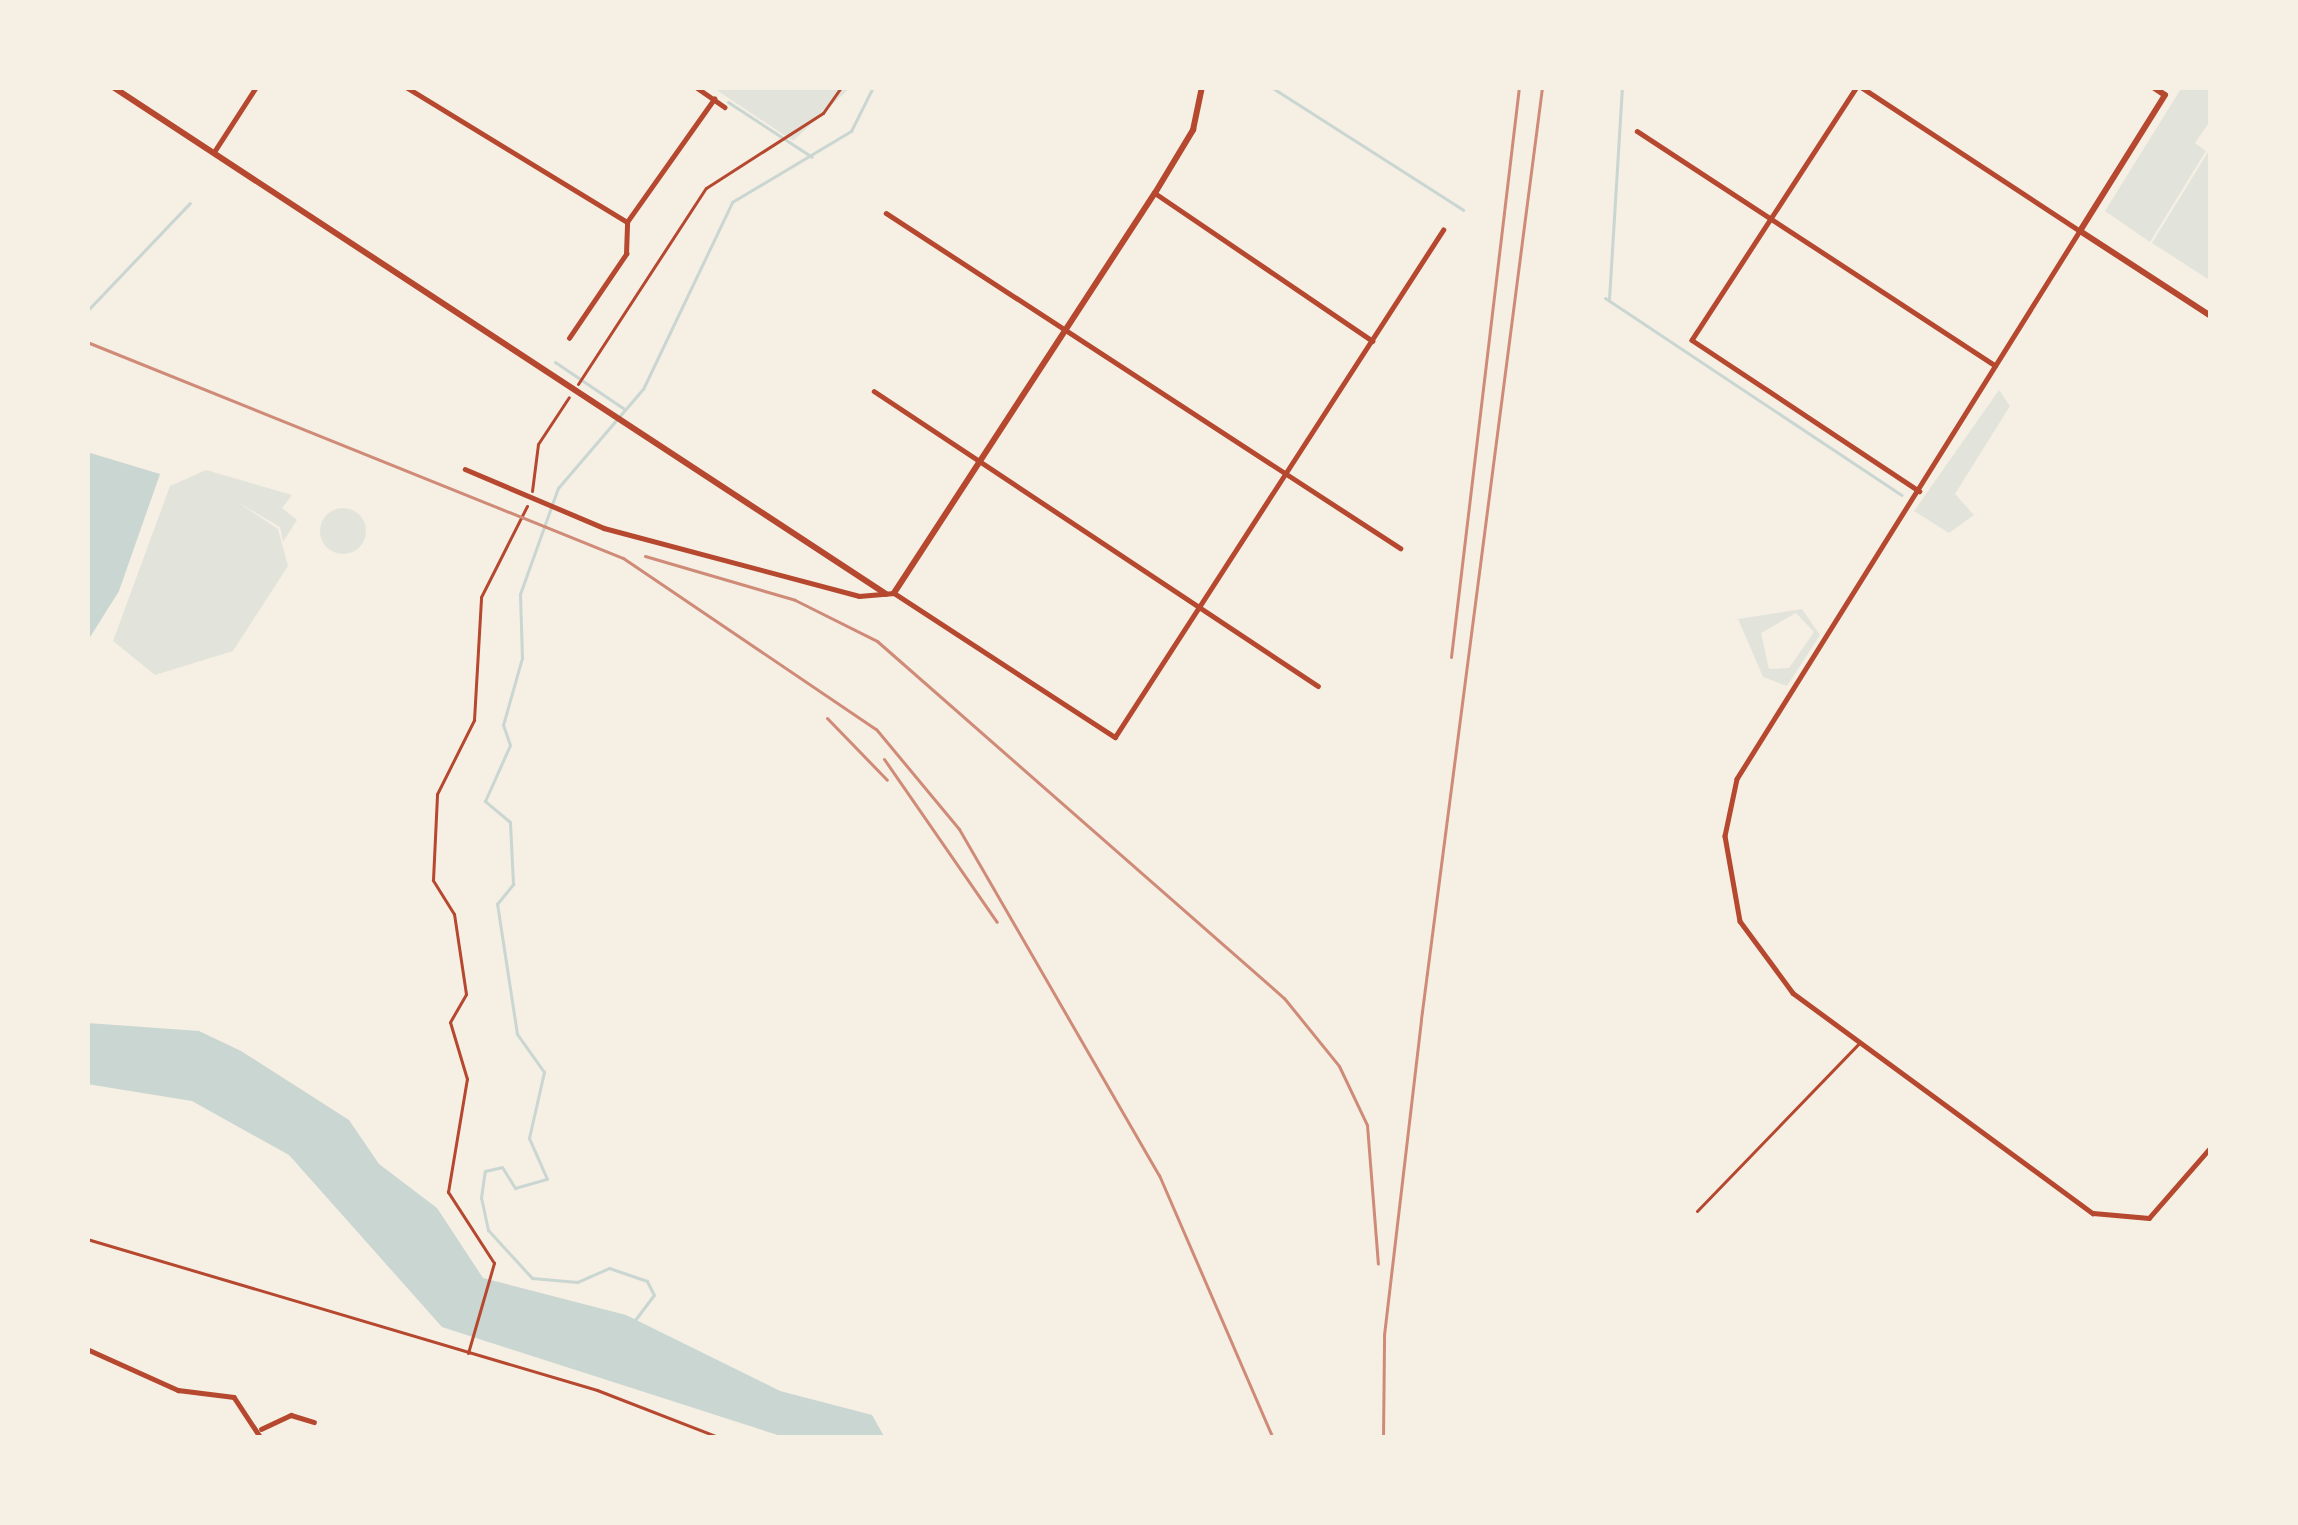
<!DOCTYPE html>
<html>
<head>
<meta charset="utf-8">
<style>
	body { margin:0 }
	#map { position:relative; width:2298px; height:1525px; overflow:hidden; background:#f6efe4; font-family:"Work Sans",sans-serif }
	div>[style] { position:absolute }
	.green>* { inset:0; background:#e2e4dc }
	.round { border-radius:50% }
	.water>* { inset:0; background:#c9d6d2 }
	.stream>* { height:3px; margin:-1.5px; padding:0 1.5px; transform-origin:1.5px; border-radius:1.5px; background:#c9d6d2 }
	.path>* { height:3px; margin:-1.5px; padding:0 1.5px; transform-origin:1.5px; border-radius:1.5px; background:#b5482f }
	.service>* { height:3px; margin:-1.5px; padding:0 1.5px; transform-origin:1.5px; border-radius:1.5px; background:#b5482f }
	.minor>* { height:4.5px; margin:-2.25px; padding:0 2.25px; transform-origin:2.25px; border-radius:2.25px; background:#b5482f }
	.tertiary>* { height:6px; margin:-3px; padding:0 3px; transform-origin:3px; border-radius:3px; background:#b5482f }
	.rail>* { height:3px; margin:-1.5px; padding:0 1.5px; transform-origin:1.5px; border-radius:1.5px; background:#cf8b77 }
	span { translate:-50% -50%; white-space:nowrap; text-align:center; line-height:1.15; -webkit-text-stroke:12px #f6efe4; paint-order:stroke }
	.frame { position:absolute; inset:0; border:90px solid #f6efe4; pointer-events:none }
</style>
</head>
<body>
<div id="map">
	<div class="green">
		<i style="clip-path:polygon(712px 87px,851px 87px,793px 141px)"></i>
		<i style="clip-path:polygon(2182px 87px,2211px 87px,2211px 120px,2195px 143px,2206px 151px,2150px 242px,2105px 211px)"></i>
		<i style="clip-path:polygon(2208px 152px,2211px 153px,2211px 281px,2152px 243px)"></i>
		<i style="clip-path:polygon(1999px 390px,2010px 406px,1955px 494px,1974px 515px,1949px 533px,1914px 511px)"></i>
		<i style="clip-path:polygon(206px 470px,292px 495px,282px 508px,297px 520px,283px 542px,280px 527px,236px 501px,278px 529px,288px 566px,233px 651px,155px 675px,113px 641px,170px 486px)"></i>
		<i class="round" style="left:320px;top:508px;width:46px;height:46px"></i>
		<i style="clip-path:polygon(evenodd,1802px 609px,1820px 635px,1787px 686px,1763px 677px,1738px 619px,1802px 609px,1796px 613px,1814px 632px,1789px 668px,1769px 669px,1761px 633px,1796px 613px)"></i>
	</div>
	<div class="water">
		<i style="clip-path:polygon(87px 452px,160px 474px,119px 591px,87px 642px)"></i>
		<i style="clip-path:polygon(87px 1023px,199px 1031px,241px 1051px,349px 1120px,379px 1164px,437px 1208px,483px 1278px,626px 1315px,780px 1391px,872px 1415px,885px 1438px,787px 1438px,442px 1327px,289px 1155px,192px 1101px,87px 1084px)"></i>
	</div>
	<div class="stream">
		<i style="left:1271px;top:87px;width:228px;rotate:32.6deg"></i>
		<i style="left:728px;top:102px;width:100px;rotate:33.2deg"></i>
		<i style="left:1605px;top:298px;width:356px;rotate:33.6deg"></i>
		<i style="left:1609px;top:299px;width:212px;rotate:-86.5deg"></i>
		<i style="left:87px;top:311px;width:149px;rotate:-46.4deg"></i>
		<i style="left:555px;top:362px;width:82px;rotate:34.1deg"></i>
		<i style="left:635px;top:1320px;width:31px;rotate:-53deg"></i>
		<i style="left:654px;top:1295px;width:16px;rotate:-117deg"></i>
		<i style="left:647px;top:1281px;width:40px;rotate:-161.1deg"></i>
		<i style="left:609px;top:1268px;width:35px;rotate:156deg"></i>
		<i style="left:577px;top:1282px;width:45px;rotate:-174.9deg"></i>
		<i style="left:532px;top:1278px;width:65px;rotate:-132.5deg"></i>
		<i style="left:488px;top:1230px;width:33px;rotate:-102deg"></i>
		<i style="left:481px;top:1198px;width:27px;rotate:-82deg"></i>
		<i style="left:485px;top:1171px;width:17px;rotate:-13deg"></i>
		<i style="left:502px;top:1167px;width:25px;rotate:58deg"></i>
		<i style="left:515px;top:1188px;width:33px;rotate:-16deg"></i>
		<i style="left:547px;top:1179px;width:45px;rotate:-113.7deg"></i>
		<i style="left:529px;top:1138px;width:68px;rotate:-77.2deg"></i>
		<i style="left:544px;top:1072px;width:47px;rotate:-125.4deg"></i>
		<i style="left:517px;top:1034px;width:132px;rotate:-98.7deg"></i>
		<i style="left:497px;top:904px;width:26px;rotate:-51deg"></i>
		<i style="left:513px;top:884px;width:62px;rotate:-92.8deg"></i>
		<i style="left:510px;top:822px;width:33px;rotate:-140deg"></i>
		<i style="left:485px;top:801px;width:61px;rotate:-65.9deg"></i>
		<i style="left:510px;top:745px;width:21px;rotate:-109deg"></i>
		<i style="left:503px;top:725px;width:70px;rotate:-74.2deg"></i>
		<i style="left:522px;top:658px;width:64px;rotate:-91.8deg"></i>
		<i style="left:520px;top:594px;width:113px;rotate:-70.3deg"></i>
		<i style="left:558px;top:488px;width:130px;rotate:-49.4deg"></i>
		<i style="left:643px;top:389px;width:207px;rotate:-64.5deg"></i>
		<i style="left:732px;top:202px;width:139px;rotate:-30.8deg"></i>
		<i style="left:851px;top:131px;width:49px;rotate:-63.4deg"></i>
	</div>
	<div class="path">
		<i style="left:578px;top:384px;width:234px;rotate:-56.9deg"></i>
		<i style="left:706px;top:188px;width:139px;rotate:-32.7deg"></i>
		<i style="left:823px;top:113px;width:32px;rotate:-55deg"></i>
		<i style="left:532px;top:491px;width:47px;rotate:-82.7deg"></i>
		<i style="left:538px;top:444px;width:56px;rotate:-56.6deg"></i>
		<i style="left:87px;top:1239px;width:532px;rotate:16.49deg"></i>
		<i style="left:597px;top:1390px;width:133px;rotate:21.2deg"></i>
		<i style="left:468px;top:1353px;width:94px;rotate:-73.9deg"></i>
		<i style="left:494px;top:1263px;width:85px;rotate:-122.9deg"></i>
		<i style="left:448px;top:1192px;width:115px;rotate:-80.5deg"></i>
		<i style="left:467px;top:1079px;width:59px;rotate:-106.6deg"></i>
		<i style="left:450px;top:1022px;width:32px;rotate:-60deg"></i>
		<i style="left:466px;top:994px;width:81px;rotate:-98.5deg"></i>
		<i style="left:454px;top:914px;width:40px;rotate:-122deg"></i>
		<i style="left:433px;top:880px;width:86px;rotate:-87.3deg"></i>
		<i style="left:437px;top:794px;width:83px;rotate:-63.4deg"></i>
		<i style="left:474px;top:720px;width:123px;rotate:-86.7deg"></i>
		<i style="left:481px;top:597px;width:102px;rotate:-63.2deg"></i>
	</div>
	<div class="service">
		<i style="left:1697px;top:1211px;width:232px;rotate:-46deg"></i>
	</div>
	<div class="minor">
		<i style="left:406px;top:87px;width:259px;rotate:31.4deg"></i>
		<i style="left:696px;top:87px;width:35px;rotate:35deg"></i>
		<i style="left:1857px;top:87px;width:302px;rotate:123.1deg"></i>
		<i style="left:1692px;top:340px;width:273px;rotate:33.6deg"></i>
		<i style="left:1861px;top:87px;width:262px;rotate:33.3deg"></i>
		<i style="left:2080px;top:231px;width:646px;rotate:122.04deg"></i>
		<i style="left:1737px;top:779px;width:58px;rotate:101.9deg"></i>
		<i style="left:1725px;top:836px;width:86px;rotate:80deg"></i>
		<i style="left:1740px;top:921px;width:89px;rotate:53.6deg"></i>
		<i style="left:1793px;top:993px;width:372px;rotate:36.3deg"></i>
		<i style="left:2093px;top:1213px;width:56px;rotate:5.1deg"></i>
		<i style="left:2149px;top:1218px;width:94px;rotate:-48.9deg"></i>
		<i style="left:1637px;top:131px;width:428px;rotate:33.2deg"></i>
		<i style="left:214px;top:152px;width:77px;rotate:-57.1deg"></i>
		<i style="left:1155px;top:193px;width:263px;rotate:34.2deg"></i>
		<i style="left:886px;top:213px;width:614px;rotate:33.09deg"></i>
		<i style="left:627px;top:222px;width:151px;rotate:-54.7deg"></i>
		<i style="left:569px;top:338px;width:102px;rotate:-55.8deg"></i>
		<i style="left:626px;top:254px;width:32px;rotate:-88deg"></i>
		<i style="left:874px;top:391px;width:533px;rotate:33.6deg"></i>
		<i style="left:465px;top:469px;width:151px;rotate:23deg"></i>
		<i style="left:604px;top:528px;width:264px;rotate:14.9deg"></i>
		<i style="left:859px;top:596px;width:35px;rotate:-5deg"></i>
		<i style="left:894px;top:593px;width:264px;rotate:33.1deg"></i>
		<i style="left:1115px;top:737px;width:604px;rotate:-57.1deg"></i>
		<i style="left:87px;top:1349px;width:100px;rotate:24.3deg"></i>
		<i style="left:178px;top:1390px;width:56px;rotate:7.1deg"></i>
		<i style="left:234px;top:1397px;width:49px;rotate:56.6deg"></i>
		<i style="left:261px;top:1429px;width:33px;rotate:-25deg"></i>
		<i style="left:291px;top:1415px;width:24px;rotate:17deg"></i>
	</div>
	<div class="tertiary">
		<i style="left:113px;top:87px;width:924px;rotate:33.26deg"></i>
		<i style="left:2153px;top:87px;width:14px;rotate:34deg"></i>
		<i style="left:2165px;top:95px;width:160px;rotate:122deg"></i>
		<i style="left:2080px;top:231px;width:156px;rotate:33deg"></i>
		<i style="left:894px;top:593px;width:478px;rotate:-56.9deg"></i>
		<i style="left:1155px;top:193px;width:74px;rotate:-58.9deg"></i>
		<i style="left:1193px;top:130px;width:44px;rotate:-78.2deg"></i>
	</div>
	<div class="rail">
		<i style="left:87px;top:342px;width:578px;rotate:21.95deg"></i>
		<i style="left:623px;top:558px;width:305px;rotate:34.1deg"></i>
		<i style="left:876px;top:729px;width:130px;rotate:50.3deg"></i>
		<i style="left:959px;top:829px;width:400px;rotate:60deg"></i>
		<i style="left:1159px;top:1175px;width:287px;rotate:66.6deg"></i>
		<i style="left:645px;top:556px;width:156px;rotate:16.3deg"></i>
		<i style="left:795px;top:600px;width:92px;rotate:26.6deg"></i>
		<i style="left:877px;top:641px;width:541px;rotate:41.26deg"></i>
		<i style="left:1284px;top:998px;width:87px;rotate:51deg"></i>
		<i style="left:1339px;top:1066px;width:65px;rotate:64.6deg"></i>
		<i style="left:1367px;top:1125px;width:139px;rotate:85.5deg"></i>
		<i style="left:1451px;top:657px;width:574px;rotate:-83.2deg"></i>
		<i style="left:827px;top:718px;width:86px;rotate:45.9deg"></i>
		<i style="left:884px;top:759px;width:198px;rotate:55.3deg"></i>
		<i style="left:1383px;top:1438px;width:103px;rotate:-89.4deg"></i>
		<i style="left:1384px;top:1335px;width:318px;rotate:-83.3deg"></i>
		<i style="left:1421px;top:1019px;width:940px;rotate:-82.6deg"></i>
	</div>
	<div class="frame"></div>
</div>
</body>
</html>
